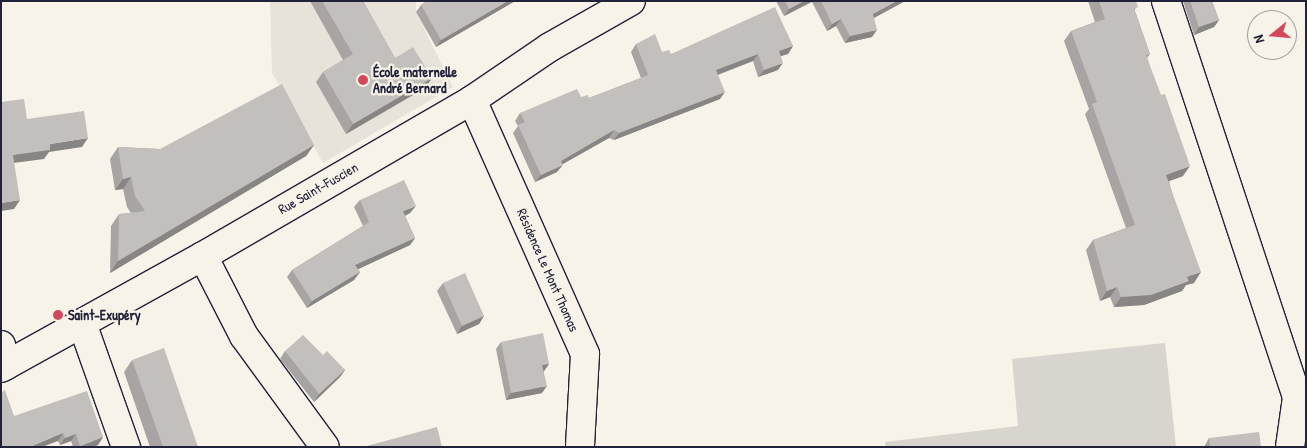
<!DOCTYPE html>
<html>
<head>
<meta charset="utf-8">
<style>
	body { margin:0 }
	#map { position:relative; width:1307px; height:448px; overflow:hidden; background:#f7f3e8; font-family:"Patrick Hand",sans-serif }
	div>[style] { position:absolute }
	.built>* { inset:0; background:#e7e3db }
	.green>* { inset:0; background:#d8d5cf }
	.roads { filter:drop-shadow(1px 0 #22223b) drop-shadow(-1px 0 #22223b) drop-shadow(0 1px #22223b) drop-shadow(0 -1px #22223b) }
	.minor>* { height:28px; margin:-14px; padding:0 14px; transform-origin:14px; border-radius:14px; background:#f7f3e8 }
	.major>* { height:28px; margin:-14px; padding:0 14px; transform-origin:14px; border-radius:14px; background:#f7f3e8 }
	.wall>* { inset:0; background:#a7a4a3 }
	.shaded-wall>* { inset:0; background:#888684 }
	.building>* { inset:0; background:#c2bfbd }
	.dots>* { width:14px; height:14px; translate:-50% -50%; box-sizing:border-box; border:2px solid #f7f3e8; border-radius:50% }
	span { translate:-50% -50%; white-space:nowrap; text-align:center; line-height:1.15; -webkit-text-stroke:4.5px #f7f3e8; paint-order:stroke }
	.poi-label { font-size:14px; color:#22223b; font-weight:700 }
	.left { translate:0 -50%; text-align:left }
	.street-label { font-size:14px; color:#22223b }
	.frame { position:absolute; inset:0; border:2px solid #22223b; pointer-events:none }
	.north { position:absolute; left:1247px; top:10px; width:50px; height:50px; box-sizing:border-box; background:#f7f3e8; border:1px solid #a29fa3; border-radius:50%; rotate:253deg; font-size:14px; font-weight:700; line-height:20px; text-align:center; color:#22223b }
	.north::after { content:''; display:block; margin:auto; width:18px; height:22px; background:#d1495b; clip-path:polygon(50% 0,100% 100%,50% 72%,0 100%) }
</style>
</head>
<body>
<div id="map">
	<div class="built">
		<i style="clip-path:polygon(270px 1px,416px 1px,416px 12px,453px 87px,323px 163px,272px 73px)"></i>
	</div>
	<div class="green">
		<i style="clip-path:polygon(1165px 343px,1176px 447px,886px 447px,885px 442px,1018px 426px,1012px 359px)"></i>
	</div>
	<div class="roads">
		<div class="minor">
			<i style="left:1166px;top:1px;width:417px;rotate:71.7deg"></i>
			<i style="left:1297px;top:397px;width:9px;rotate:-6deg"></i>
			<i style="left:472px;top:100px;width:278px;rotate:66deg"></i>
			<i style="left:585px;top:354px;width:93px;rotate:93.1deg"></i>
			<i style="left:203px;top:256px;width:90px;rotate:62.9deg"></i>
			<i style="left:244px;top:336px;width:137px;rotate:53.9deg"></i>
			<i style="left:82px;top:323px;width:132px;rotate:70.5deg"></i>
			<i style="left:1px;top:345px;width:21px;rotate:76deg"></i>
			<i style="left:1290px;top:447px;width:50px;rotate:-82deg"></i>
		</div>
		<div class="major">
			<i style="left:1px;top:368px;width:231px;rotate:-29deg"></i>
			<i style="left:203px;top:256px;width:311px;rotate:-30.1deg"></i>
			<i style="left:472px;top:100px;width:94px;rotate:-34.2deg"></i>
			<i style="left:550px;top:47px;width:93px;rotate:-29.6deg"></i>
		</div>
	</div>
	<div class="wall">
		<i style="clip-path:polygon(310px 1px,363px 1px,395px 58px,432px 78px,425px 88px,346px 134px,316px 82px,323px 72px,343px 60px)"></i>
		<i style="clip-path:polygon(427px 1px,515px 1px,436px 47px,416px 12px,421px 5px)"></i>
		<i style="clip-path:polygon(776px 1px,905px 1px,874px 18px,872px 37px,845px 43px,836px 26px,827px 31px,812px 2px,784px 16px)"></i>
		<i style="clip-path:polygon(1088px 1px,1136px 1px,1135px 11px,1150px 54px,1147px 58px,1183px 176px,1169px 181px,1194px 283px,1186px 285px,1182px 291px,1144px 305px,1114px 307px,1110px 297px,1100px 301px,1086px 250px,1093px 240px,1126px 228px,1085px 114px,1089px 109px,1064px 41px,1071px 31px,1095px 22px)"></i>
		<i style="clip-path:polygon(1183px 1px,1212px 1px,1219px 20px,1214px 27px,1194px 35px)"></i>
		<i style="clip-path:polygon(636px 44px,662px 52px,671px 54px,793px 46px,788px 54px,781px 56px,778px 70px,758px 77px,753px 61px,718px 75px,720px 99px,614px 140px,609px 138px,562px 164px,557px 172px,535px 182px,513px 133px,518px 126px,515px 121px,520px 113px,581px 97px,589px 98px,641px 78px,631px 52px)"></i>
		<i style="clip-path:polygon(314px 145px,306px 156px,110px 273px,111px 226px,119px 214px,131px 213px,127px 207px,123px 189px,115px 190px,110px 159px,118px 147px,160px 149px)"></i>
		<i style="clip-path:polygon(360px 200px,410px 213px,405px 216px,415px 238px,410px 245px,358px 269px,360px 272px,354px 280px,307px 308px,287px 277px,292px 270px,363px 226px,354px 207px)"></i>
		<i style="clip-path:polygon(443px 283px,484px 316px,479px 324px,457px 334px,437px 291px)"></i>
		<i style="clip-path:polygon(501px 342px,549px 364px,544px 371px,542px 393px,506px 400px,496px 349px)"></i>
		<i style="clip-path:polygon(285px 351px,323px 355px,345px 370px,340px 377px,314px 402px,280px 359px)"></i>
		<i style="clip-path:polygon(132px 360px,198px 447px,150px 447px,124px 372px)"></i>
		<i style="clip-path:polygon(14px 416px,103px 437px,98px 445px,92px 447px,73px 447px,71px 441px,60px 445px,58px 441px)"></i>
		<i style="clip-path:polygon(1209px 438px,1261px 447px,1204px 447px)"></i>
	</div>
	<div class="shaded-wall">
		<i style="clip-path:polygon(508px 1px,515px 1px,436px 47px,441px 40px)"></i>
		<i style="clip-path:polygon(804px 1px,813px 1px,784px 16px,789px 9px)"></i>
		<i style="clip-path:polygon(897px 1px,905px 1px,868px 21px,873px 14px)"></i>
		<i style="clip-path:polygon(841px 19px,836px 26px,827px 31px,832px 24px)"></i>
		<i style="clip-path:polygon(1219px 20px,1214px 27px,1194px 35px,1199px 27px)"></i>
		<i style="clip-path:polygon(877px 30px,872px 37px,845px 43px,850px 36px)"></i>
		<i style="clip-path:polygon(793px 46px,788px 54px,774px 58px,779px 51px)"></i>
		<i style="clip-path:polygon(758px 54px,753px 61px,711px 77px,716px 70px)"></i>
		<i style="clip-path:polygon(783px 63px,778px 70px,758px 77px,764px 70px)"></i>
		<i style="clip-path:polygon(432px 78px,425px 88px,346px 134px,353px 124px)"></i>
		<i style="clip-path:polygon(725px 92px,720px 99px,614px 140px,619px 133px)"></i>
		<i style="clip-path:polygon(614px 130px,609px 138px,556px 168px,561px 161px)"></i>
		<i style="clip-path:polygon(88px 138px,82px 147px,49px 152px,44px 159px,6px 164px,13px 155px,50px 144px)"></i>
		<i style="clip-path:polygon(314px 145px,306px 156px,110px 273px,118px 261px)"></i>
		<i style="clip-path:polygon(563px 165px,557px 172px,535px 182px,541px 175px)"></i>
		<i style="clip-path:polygon(1190px 166px,1183px 176px,1159px 185px,1166px 175px)"></i>
		<i style="clip-path:polygon(131px 177px,123px 189px,115px 190px,123px 179px)"></i>
		<i style="clip-path:polygon(20px 200px,14px 209px,1px 211px,1px 203px)"></i>
		<i style="clip-path:polygon(416px 206px,410px 213px,398px 219px,403px 211px)"></i>
		<i style="clip-path:polygon(415px 238px,410px 245px,350px 273px,355px 265px)"></i>
		<i style="clip-path:polygon(360px 272px,354px 280px,307px 308px,312px 301px)"></i>
		<i style="clip-path:polygon(1201px 272px,1194px 283px,1186px 285px,1182px 291px,1144px 305px,1114px 307px,1121px 297px)"></i>
		<i style="clip-path:polygon(1117px 287px,1110px 297px,1100px 301px,1107px 291px)"></i>
		<i style="clip-path:polygon(484px 316px,479px 324px,457px 334px,462px 326px)"></i>
		<i style="clip-path:polygon(549px 364px,544px 371px,537px 372px,542px 365px)"></i>
		<i style="clip-path:polygon(345px 370px,340px 377px,314px 402px,319px 394px)"></i>
		<i style="clip-path:polygon(547px 386px,542px 393px,506px 400px,511px 393px)"></i>
		<i style="clip-path:polygon(63px 433px,58px 441px,42px 447px,29px 447px)"></i>
		<i style="clip-path:polygon(76px 434px,71px 441px,60px 445px,65px 438px)"></i>
		<i style="clip-path:polygon(103px 437px,98px 445px,92px 447px,80px 447px)"></i>
	</div>
	<div class="building">
		<i style="clip-path:polygon(322px 1px,363px 1px,395px 58px,413px 47px,432px 78px,353px 124px,323px 72px,353px 54px)"></i>
		<i style="clip-path:polygon(427px 1px,508px 1px,441px 40px,421px 5px)"></i>
		<i style="clip-path:polygon(785px 1px,804px 1px,789px 9px)"></i>
		<i style="clip-path:polygon(821px 1px,897px 1px,873px 14px,877px 30px,850px 36px,841px 19px,832px 24px)"></i>
		<i style="clip-path:polygon(1099px 1px,1136px 1px,1138px 7px,1134px 9px,1150px 54px,1146px 55px,1161px 95px,1165px 94px,1190px 166px,1166px 175px,1201px 272px,1187px 277px,1189px 281px,1151px 295px,1121px 297px,1117px 287px,1107px 291px,1093px 240px,1135px 225px,1092px 104px,1097px 102px,1071px 31px,1105px 19px)"></i>
		<i style="clip-path:polygon(1190px 1px,1212px 1px,1219px 20px,1199px 27px)"></i>
		<i style="clip-path:polygon(775px 7px,793px 46px,779px 51px,783px 63px,764px 70px,758px 54px,716px 70px,725px 92px,619px 133px,614px 130px,561px 161px,563px 165px,541px 175px,518px 125px,525px 122px,520px 113px,577px 89px,581px 97px,588px 95px,589px 98px,648px 75px,636px 44px,655px 34px,662px 52px,669px 50px,671px 54px)"></i>
		<i style="clip-path:polygon(282px 84px,314px 145px,118px 261px,119px 214px,145px 211px,135px 196px,131px 177px,123px 179px,118px 147px,160px 149px)"></i>
		<i style="clip-path:polygon(24px 99px,27px 119px,84px 111px,88px 138px,50px 144px,50px 150px,13px 155px,20px 200px,1px 203px,1px 102px)"></i>
		<i style="clip-path:polygon(404px 180px,416px 206px,403px 211px,415px 238px,355px 265px,360px 272px,312px 301px,292px 270px,369px 222px,360px 200px)"></i>
		<i style="clip-path:polygon(465px 273px,484px 316px,462px 326px,443px 283px)"></i>
		<i style="clip-path:polygon(543px 333px,549px 364px,542px 365px,547px 386px,511px 393px,501px 342px)"></i>
		<i style="clip-path:polygon(303px 335px,323px 355px,327px 351px,345px 370px,319px 394px,285px 351px)"></i>
		<i style="clip-path:polygon(164px 348px,198px 447px,163px 447px,132px 360px)"></i>
		<i style="clip-path:polygon(5px 390px,14px 416px,87px 391px,103px 437px,80px 446px,76px 434px,65px 438px,63px 433px,29px 447px,1px 447px,1px 393px)"></i>
		<i style="clip-path:polygon(437px 427px,442px 447px,363px 447px)"></i>
		<i style="clip-path:polygon(1259px 432px,1261px 447px,1210px 447px,1209px 438px)"></i>
	</div>
	<div class="dots">
		<i style="left:363px;top:80px;background:#d1495b"></i>
		<i style="left:58px;top:315px;background:#d1495b"></i>
	</div>
	<div class="poi-label">
		<span class="left" style="left:373px;top:80px">École maternelle<br>André Bernard</span>
		<span class="left" style="left:68px;top:315px">Saint-Exupéry</span>
	</div>
	<div class="street-label">
		<span style="left:318px;top:188px;rotate:-30deg">Rue Saint-Fuscien</span>
		<span style="left:548px;top:270px;rotate:66deg">Résidence Le Mont Thomas</span>
	</div>
	<div class="frame"></div>
	<div class="north">N</div>
</div>
</body>
</html>
